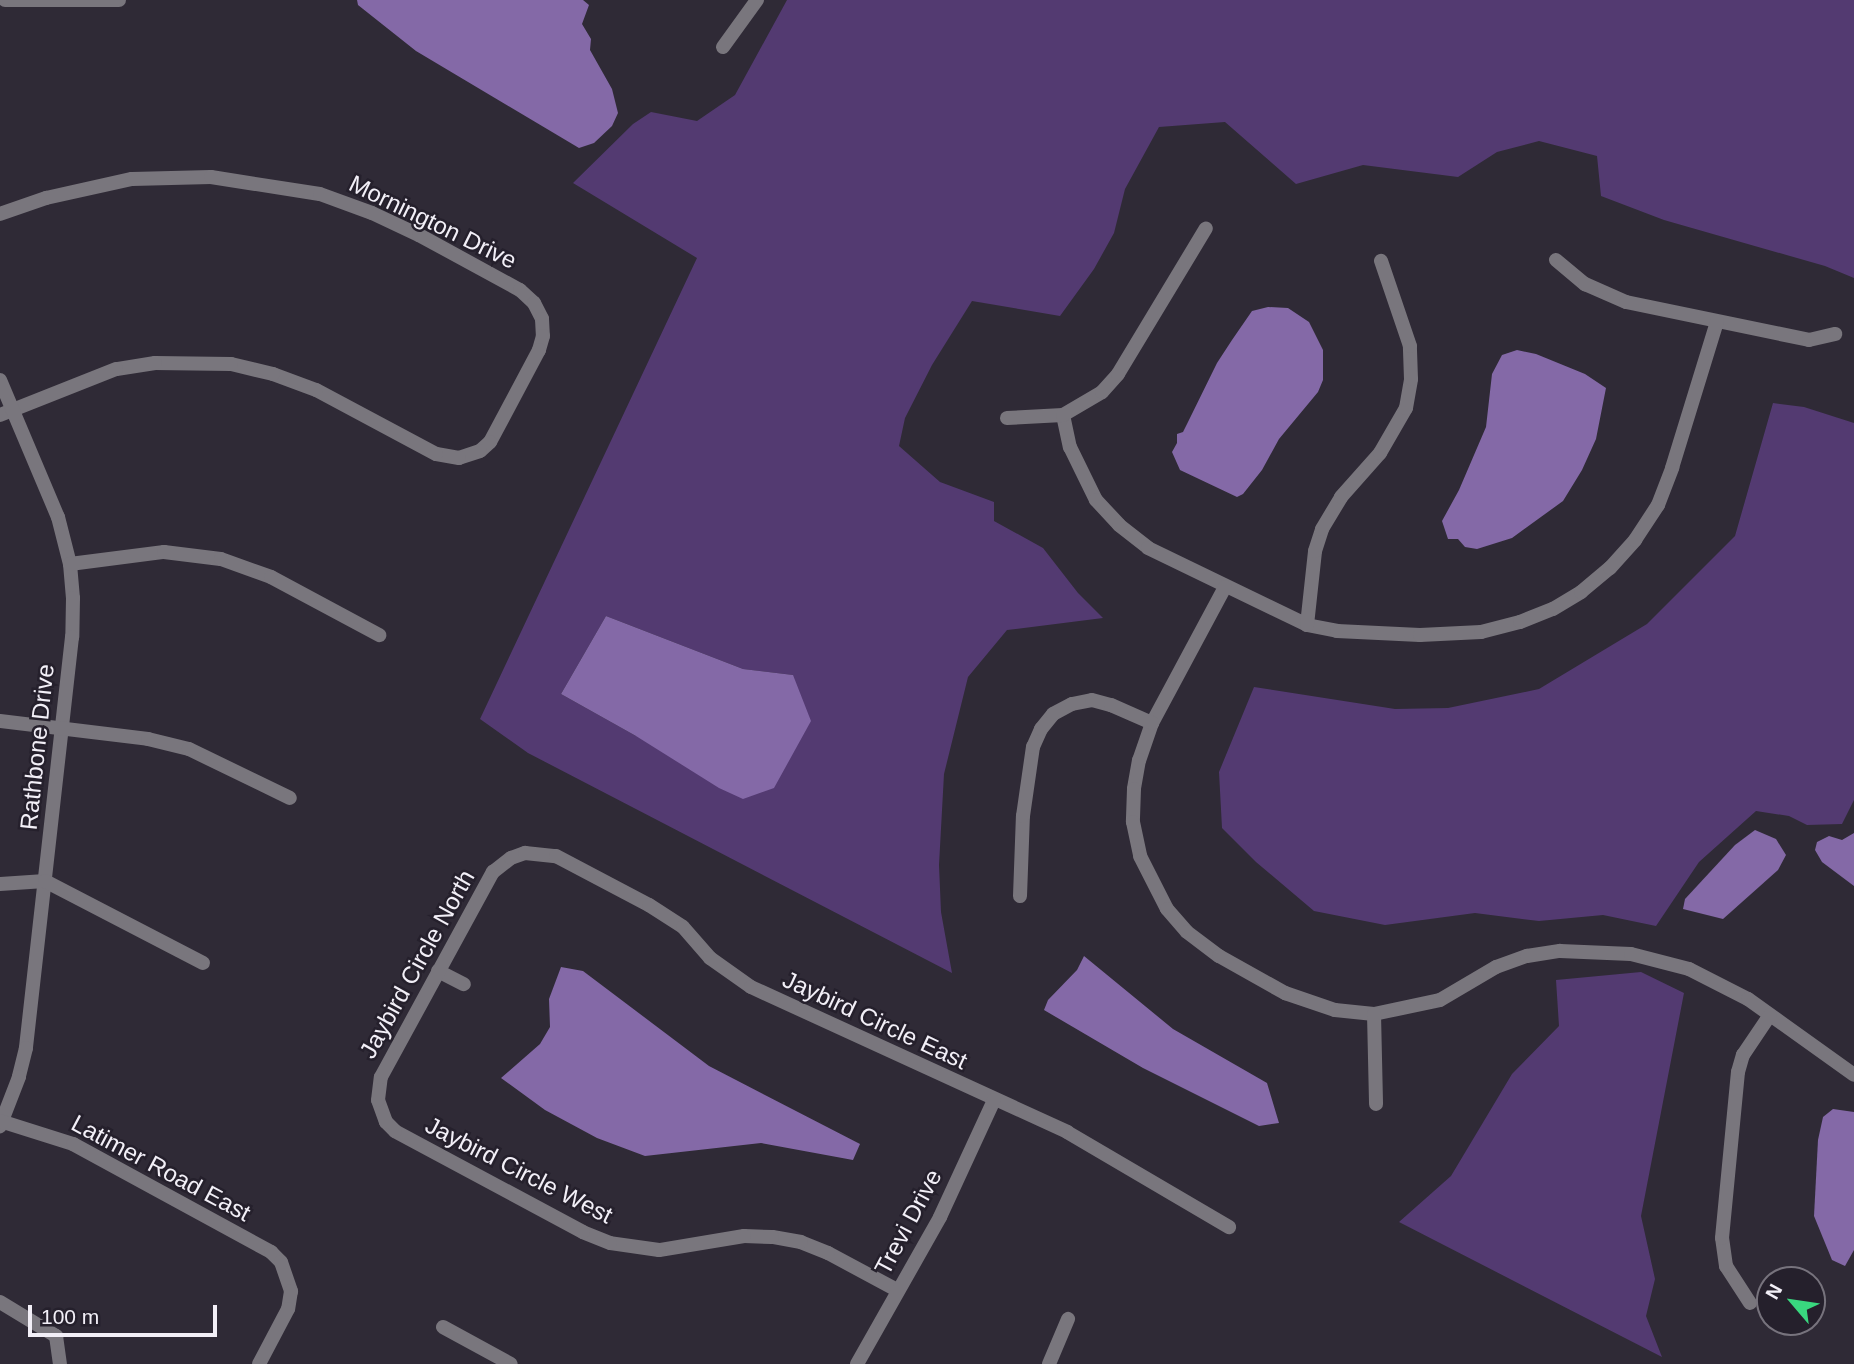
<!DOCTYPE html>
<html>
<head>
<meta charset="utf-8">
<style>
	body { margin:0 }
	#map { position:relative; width:1854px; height:1364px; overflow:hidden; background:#2f2a36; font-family:Arial,sans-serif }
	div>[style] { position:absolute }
	.green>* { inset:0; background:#533a71 }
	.water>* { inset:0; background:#8469a7 }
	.minor>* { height:14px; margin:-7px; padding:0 7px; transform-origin:7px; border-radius:7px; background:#79767d }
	span { translate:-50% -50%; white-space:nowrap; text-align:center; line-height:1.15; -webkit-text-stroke:5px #25202c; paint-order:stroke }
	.street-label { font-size:24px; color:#f2eff7 }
	.north { position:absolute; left:1756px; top:1266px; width:70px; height:70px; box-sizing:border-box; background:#25202c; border:2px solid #77737d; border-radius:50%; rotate:299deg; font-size:19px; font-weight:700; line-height:28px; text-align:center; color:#f2eff7 }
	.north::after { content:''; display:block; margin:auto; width:24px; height:32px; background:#39d87f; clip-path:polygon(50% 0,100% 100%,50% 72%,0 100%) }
	.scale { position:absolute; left:28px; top:1305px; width:189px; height:32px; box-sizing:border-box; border:4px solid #f2eff7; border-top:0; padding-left:9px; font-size:21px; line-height:24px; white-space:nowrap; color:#f2eff7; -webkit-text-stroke:5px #25202c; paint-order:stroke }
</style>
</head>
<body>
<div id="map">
	<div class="green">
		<i style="clip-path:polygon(evenodd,787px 0,1854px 0,1854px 278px,1825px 266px,1664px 220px,1601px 196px,1597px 156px,1539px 141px,1497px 152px,1458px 177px,1363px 165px,1296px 184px,1225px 122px,1159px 127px,1125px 189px,1114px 233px,1094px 269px,1060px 316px,972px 301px,932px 365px,905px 418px,899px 446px,940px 482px,994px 502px,994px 521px,1043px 548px,1078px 593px,1103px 618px,1007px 630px,968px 677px,944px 774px,939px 865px,941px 912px,952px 973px,528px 753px,480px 719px,697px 258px,573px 183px,633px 124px,651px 112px,697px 121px,735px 95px,787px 0,606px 616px,743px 669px,793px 675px,636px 736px,561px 694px,606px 616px)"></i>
		<i style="clip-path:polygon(1773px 403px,1804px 407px,1854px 423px,1854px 800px,1842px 824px,1807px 825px,1789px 816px,1756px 811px,1699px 862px,1656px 926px,1603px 915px,1539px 921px,1475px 913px,1385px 925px,1314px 911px,1256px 862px,1222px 828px,1219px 772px,1254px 687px,1395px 709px,1448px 708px,1539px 689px,1647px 624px,1735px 536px)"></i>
		<i style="clip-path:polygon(1641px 972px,1684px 993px,1641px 1216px,1655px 1279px,1646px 1316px,1662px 1357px,1399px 1222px,1451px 1176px,1512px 1074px,1559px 1026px,1556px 980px)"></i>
	</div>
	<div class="water">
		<i style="clip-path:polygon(357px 0,583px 0,589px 5px,582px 24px,591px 39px,590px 50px,612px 89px,618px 113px,612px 126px,594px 143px,579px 148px,416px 51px,358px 5px)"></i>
		<i style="clip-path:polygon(1268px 307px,1288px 308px,1309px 322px,1323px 350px,1323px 380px,1318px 392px,1279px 439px,1262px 470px,1243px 494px,1237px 497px,1180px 470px,1172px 452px,1177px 443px,1177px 434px,1183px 432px,1187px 424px,1217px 363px,1232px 340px,1252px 311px)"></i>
		<i style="clip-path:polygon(1517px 350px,1536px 354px,1585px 374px,1606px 388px,1596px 439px,1582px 470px,1563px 501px,1512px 538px,1477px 549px,1465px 547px,1458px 539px,1448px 539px,1442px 521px,1459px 490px,1486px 427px,1492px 374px,1502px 355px)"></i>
		<i style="clip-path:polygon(606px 616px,743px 669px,793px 675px,811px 721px,774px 788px,743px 799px,719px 788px,636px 736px,561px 694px)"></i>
		<i style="clip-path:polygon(1755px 830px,1776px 839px,1786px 855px,1778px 870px,1723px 919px,1683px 909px,1685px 899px,1735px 845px)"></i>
		<i style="clip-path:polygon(1854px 833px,1854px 886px,1822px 862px,1815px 850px,1817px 842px,1829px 836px,1842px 840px)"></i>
		<i style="clip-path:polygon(1084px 956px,1173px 1029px,1267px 1083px,1279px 1123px,1259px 1126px,1143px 1068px,1044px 1010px,1048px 1000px,1077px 970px)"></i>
		<i style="clip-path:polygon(561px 967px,583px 971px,709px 1066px,860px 1144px,853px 1160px,761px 1143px,645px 1156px,597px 1138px,545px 1110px,501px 1078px,540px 1044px,550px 1027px,549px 999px)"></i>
		<i style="clip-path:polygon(1833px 1109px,1854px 1112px,1854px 1250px,1845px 1266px,1832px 1260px,1814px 1216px,1818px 1140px,1823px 1117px)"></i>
	</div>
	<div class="minor">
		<i style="left:5px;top:0;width:114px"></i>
		<i style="left:723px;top:47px;width:58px;rotate:-54.1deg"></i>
		<i style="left:0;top:214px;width:49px;rotate:-19.2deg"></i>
		<i style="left:46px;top:198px;width:88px;rotate:-12.5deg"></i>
		<i style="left:132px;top:179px;width:79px;rotate:-1.5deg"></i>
		<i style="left:211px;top:177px;width:110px;rotate:8.9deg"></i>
		<i style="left:320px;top:194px;width:55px;rotate:20.1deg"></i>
		<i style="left:372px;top:213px;width:52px;rotate:25.1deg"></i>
		<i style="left:419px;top:235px;width:115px;rotate:28.6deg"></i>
		<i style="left:520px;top:290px;width:19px;rotate:43deg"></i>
		<i style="left:534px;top:303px;width:18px;rotate:63deg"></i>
		<i style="left:542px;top:319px;width:17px;rotate:87deg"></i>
		<i style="left:543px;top:336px;width:15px;rotate:106deg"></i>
		<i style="left:539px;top:350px;width:104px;rotate:118deg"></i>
		<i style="left:490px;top:442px;width:13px;rotate:138deg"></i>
		<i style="left:480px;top:451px;width:22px;rotate:162deg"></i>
		<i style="left:459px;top:458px;width:23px;rotate:-170deg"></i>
		<i style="left:436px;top:454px;width:136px;rotate:-151.9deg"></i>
		<i style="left:316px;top:390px;width:46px;rotate:-159.6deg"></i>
		<i style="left:273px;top:374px;width:43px;rotate:-166.6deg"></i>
		<i style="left:231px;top:364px;width:76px;rotate:-179.2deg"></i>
		<i style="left:155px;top:363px;width:39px;rotate:171deg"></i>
		<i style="left:116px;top:369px;width:125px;rotate:158.4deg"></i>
		<i style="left:1556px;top:260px;width:38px;rotate:40deg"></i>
		<i style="left:1585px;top:284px;width:45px;rotate:23.7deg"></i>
		<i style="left:1626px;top:302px;width:187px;rotate:11.7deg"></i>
		<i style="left:1809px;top:340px;width:27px;rotate:-13deg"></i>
		<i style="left:0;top:380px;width:149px;rotate:67.1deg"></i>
		<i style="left:58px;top:517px;width:49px;rotate:75.7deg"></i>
		<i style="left:70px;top:564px;width:34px;rotate:85deg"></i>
		<i style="left:73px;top:598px;width:39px;rotate:91deg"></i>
		<i style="left:72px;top:637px;width:414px;rotate:96.4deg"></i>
		<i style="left:26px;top:1048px;width:30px;rotate:104deg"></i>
		<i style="left:19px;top:1077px;width:53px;rotate:111.2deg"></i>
		<i style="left:1063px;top:415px;width:33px;rotate:78deg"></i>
		<i style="left:1070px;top:447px;width:59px;rotate:63.9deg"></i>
		<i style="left:1096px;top:500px;width:34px;rotate:47deg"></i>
		<i style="left:1119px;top:525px;width:37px;rotate:38deg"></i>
		<i style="left:1148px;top:548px;width:177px;rotate:25.8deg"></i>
		<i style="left:1307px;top:625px;width:31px;rotate:11deg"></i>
		<i style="left:1337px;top:631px;width:83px;rotate:2.8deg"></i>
		<i style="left:1420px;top:635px;width:61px;rotate:-2.8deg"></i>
		<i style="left:1481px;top:632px;width:40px;rotate:-14.4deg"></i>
		<i style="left:1520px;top:622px;width:35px;rotate:-22deg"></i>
		<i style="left:1553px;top:609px;width:33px;rotate:-31deg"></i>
		<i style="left:1581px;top:592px;width:38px;rotate:-40deg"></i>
		<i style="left:1610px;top:568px;width:38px;rotate:-48deg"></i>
		<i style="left:1635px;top:540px;width:42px;rotate:-56.7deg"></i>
		<i style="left:1658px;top:505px;width:40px;rotate:-69deg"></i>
		<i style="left:1672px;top:468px;width:153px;rotate:-72.9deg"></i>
		<i style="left:1007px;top:418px;width:56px;rotate:-3.1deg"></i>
		<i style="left:1063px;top:415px;width:45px;rotate:-30.5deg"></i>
		<i style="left:1102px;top:392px;width:24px;rotate:-48deg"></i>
		<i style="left:1118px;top:374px;width:170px;rotate:-58.9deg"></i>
		<i style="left:70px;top:564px;width:95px;rotate:-7.3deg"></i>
		<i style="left:164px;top:552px;width:57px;rotate:7deg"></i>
		<i style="left:221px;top:559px;width:53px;rotate:19.8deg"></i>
		<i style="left:271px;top:577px;width:123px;rotate:28.2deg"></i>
		<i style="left:1225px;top:587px;width:154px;rotate:118.2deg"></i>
		<i style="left:1152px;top:723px;width:39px;rotate:109deg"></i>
		<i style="left:1139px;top:760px;width:29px;rotate:100deg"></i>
		<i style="left:1134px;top:789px;width:33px;rotate:92deg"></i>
		<i style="left:1133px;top:822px;width:35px;rotate:78deg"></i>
		<i style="left:1140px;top:856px;width:59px;rotate:63deg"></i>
		<i style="left:1167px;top:909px;width:30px;rotate:49deg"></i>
		<i style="left:1187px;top:932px;width:40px;rotate:37deg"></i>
		<i style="left:1219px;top:956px;width:76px;rotate:29.3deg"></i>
		<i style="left:1285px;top:993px;width:53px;rotate:18.8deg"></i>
		<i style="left:1335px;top:1010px;width:39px;rotate:6deg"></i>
		<i style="left:1374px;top:1014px;width:67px;rotate:-12deg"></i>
		<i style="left:1440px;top:1000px;width:65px;rotate:-30.5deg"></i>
		<i style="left:1496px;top:967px;width:33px;rotate:-20deg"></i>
		<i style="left:1527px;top:956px;width:33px;rotate:-9deg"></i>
		<i style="left:1560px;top:951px;width:71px;rotate:2.4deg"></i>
		<i style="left:1631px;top:954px;width:60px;rotate:14.5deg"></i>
		<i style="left:1689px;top:969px;width:66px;rotate:27deg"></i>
		<i style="left:1748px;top:999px;width:130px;rotate:35.6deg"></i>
		<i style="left:1307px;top:625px;width:74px;rotate:-83.8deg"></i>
		<i style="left:1315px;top:551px;width:23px;rotate:-72deg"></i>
		<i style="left:1322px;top:529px;width:37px;rotate:-59deg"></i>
		<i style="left:1341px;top:497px;width:59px;rotate:-48.4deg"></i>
		<i style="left:1380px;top:453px;width:52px;rotate:-60deg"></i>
		<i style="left:1406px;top:408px;width:29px;rotate:-80deg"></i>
		<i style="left:1411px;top:379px;width:33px;rotate:-92deg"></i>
		<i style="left:1410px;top:346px;width:90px;rotate:-108.8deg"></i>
		<i style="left:0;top:721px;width:149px;rotate:6.9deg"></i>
		<i style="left:148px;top:739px;width:42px;rotate:13.7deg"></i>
		<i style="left:189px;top:749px;width:112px;rotate:25.9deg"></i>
		<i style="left:0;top:884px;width:45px;rotate:-3.8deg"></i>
		<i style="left:45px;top:881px;width:178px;rotate:27.4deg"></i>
		<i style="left:1020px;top:896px;width:80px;rotate:-87.9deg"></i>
		<i style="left:1023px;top:816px;width:70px;rotate:-81.8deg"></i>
		<i style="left:1033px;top:747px;width:20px;rotate:-66deg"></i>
		<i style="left:1041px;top:729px;width:19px;rotate:-51deg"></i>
		<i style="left:1053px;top:714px;width:21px;rotate:-28deg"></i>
		<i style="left:1072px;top:704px;width:20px;rotate:-11deg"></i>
		<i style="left:1092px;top:700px;width:20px;rotate:15deg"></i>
		<i style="left:1111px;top:705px;width:45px;rotate:23.7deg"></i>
		<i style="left:438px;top:971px;width:29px;rotate:27deg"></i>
		<i style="left:1374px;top:1014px;width:90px;rotate:88.7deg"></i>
		<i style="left:0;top:1121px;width:77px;rotate:17.5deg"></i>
		<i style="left:73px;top:1144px;width:226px;rotate:28.6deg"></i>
		<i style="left:271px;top:1252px;width:14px;rotate:45deg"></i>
		<i style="left:281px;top:1262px;width:31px;rotate:71deg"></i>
		<i style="left:291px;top:1291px;width:18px;rotate:99deg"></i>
		<i style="left:288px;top:1309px;width:62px;rotate:117.8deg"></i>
		<i style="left:897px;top:1290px;width:78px;rotate:-151.8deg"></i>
		<i style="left:828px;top:1253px;width:29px;rotate:-158deg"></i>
		<i style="left:801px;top:1242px;width:29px;rotate:-170deg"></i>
		<i style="left:772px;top:1237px;width:28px;rotate:-178deg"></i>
		<i style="left:744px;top:1236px;width:86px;rotate:170.6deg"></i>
		<i style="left:659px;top:1250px;width:49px;rotate:-171.9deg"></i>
		<i style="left:610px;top:1243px;width:29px;rotate:-158deg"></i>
		<i style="left:583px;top:1232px;width:213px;rotate:-151.8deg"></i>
		<i style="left:395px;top:1131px;width:13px;rotate:-135deg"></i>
		<i style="left:386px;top:1122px;width:23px;rotate:-110deg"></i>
		<i style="left:378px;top:1100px;width:23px;rotate:-83deg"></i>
		<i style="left:381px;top:1077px;width:234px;rotate:-61.4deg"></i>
		<i style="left:493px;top:872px;width:23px;rotate:-38deg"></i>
		<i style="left:511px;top:858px;width:15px;rotate:-20deg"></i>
		<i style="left:525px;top:853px;width:31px;rotate:6deg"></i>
		<i style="left:556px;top:856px;width:105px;rotate:27.8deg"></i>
		<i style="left:649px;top:905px;width:40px;rotate:32.9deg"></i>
		<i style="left:683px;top:927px;width:41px;rotate:48.9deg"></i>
		<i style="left:710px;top:958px;width:50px;rotate:35.3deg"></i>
		<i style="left:751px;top:987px;width:348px;rotate:24.6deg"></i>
		<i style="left:1067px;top:1132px;width:188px;rotate:30.4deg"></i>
		<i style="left:0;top:1302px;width:66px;rotate:31.3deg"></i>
		<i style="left:56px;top:1336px;width:28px;rotate:82deg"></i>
		<i style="left:1750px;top:1303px;width:44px;rotate:-123deg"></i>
		<i style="left:1726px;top:1266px;width:28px;rotate:-98deg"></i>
		<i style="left:1722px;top:1238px;width:167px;rotate:-84.5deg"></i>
		<i style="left:1738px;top:1072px;width:18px;rotate:-74deg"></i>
		<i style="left:1743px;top:1055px;width:48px;rotate:-56deg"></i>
		<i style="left:443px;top:1327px;width:77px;rotate:28.6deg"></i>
		<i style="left:857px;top:1364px;width:169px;rotate:-60.5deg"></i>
		<i style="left:940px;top:1217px;width:129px;rotate:-65.2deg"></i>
		<i style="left:1049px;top:1364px;width:49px;rotate:-67.1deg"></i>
	</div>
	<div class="street-label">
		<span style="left:433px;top:222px;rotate:26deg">Mornington Drive</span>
		<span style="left:37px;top:747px;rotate:-84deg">Rathbone Drive</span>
		<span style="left:417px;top:964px;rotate:-61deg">Jaybird Circle North</span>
		<span style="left:875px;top:1020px;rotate:25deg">Jaybird Circle East</span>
		<span style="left:161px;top:1168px;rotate:28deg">Latimer Road East</span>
		<span style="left:519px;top:1170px;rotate:27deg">Jaybird Circle West</span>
		<span style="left:908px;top:1222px;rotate:-62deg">Trevi Drive</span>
	</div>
	<div class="north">N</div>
	<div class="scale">100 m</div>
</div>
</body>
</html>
